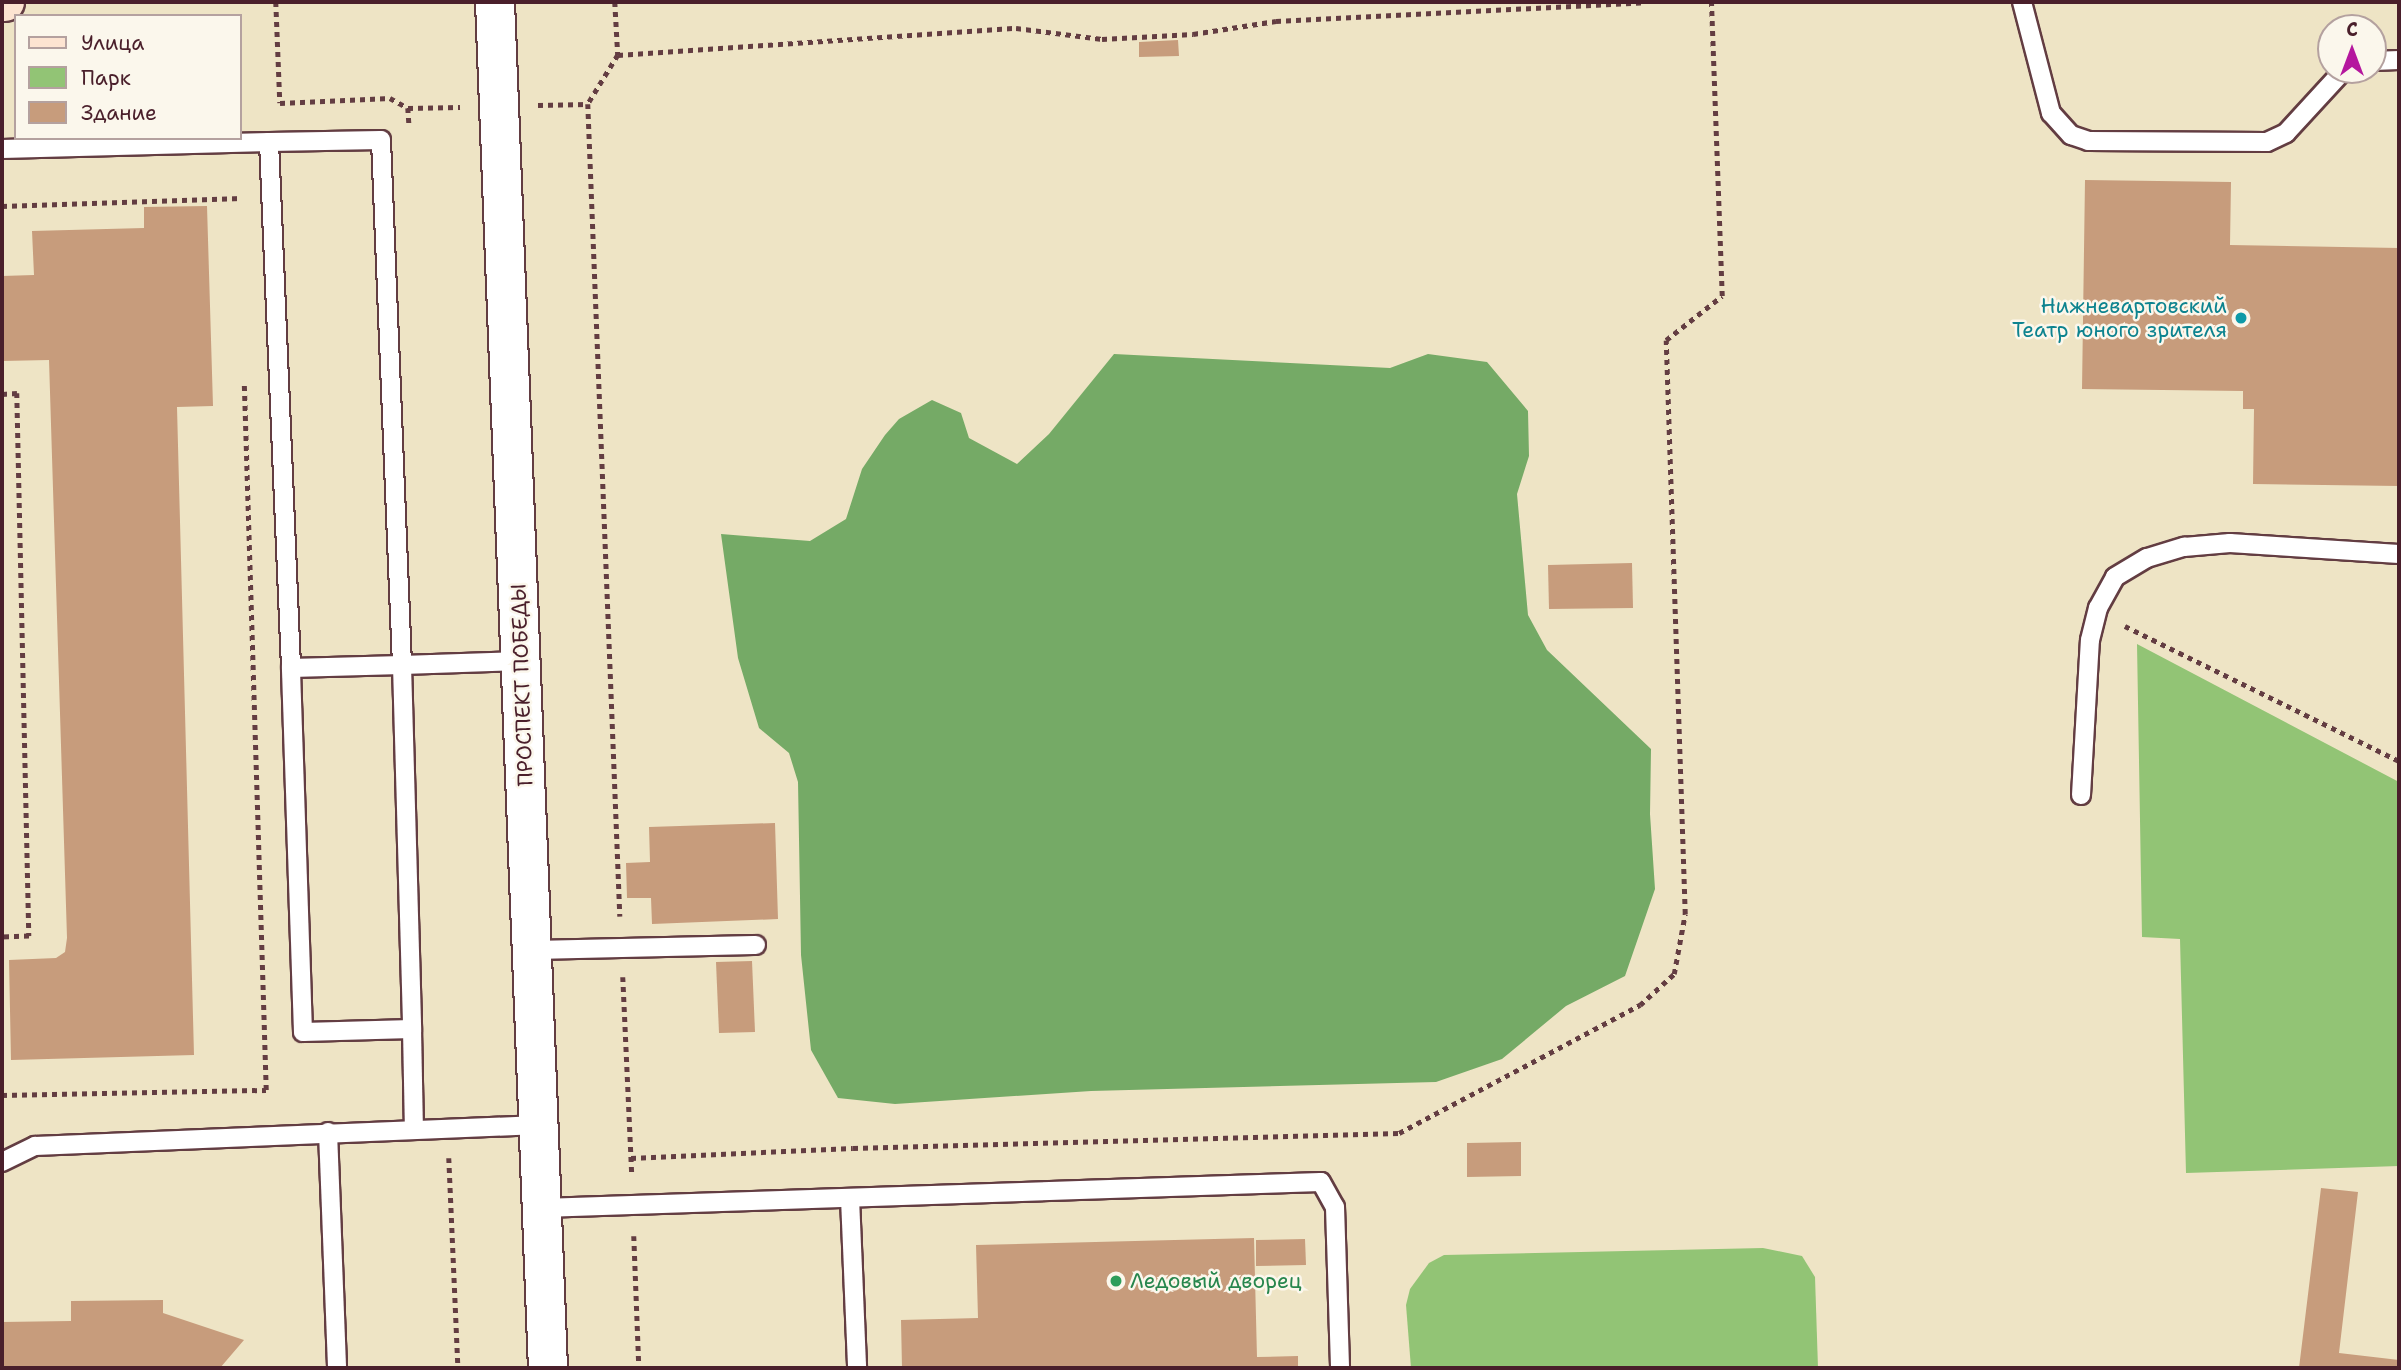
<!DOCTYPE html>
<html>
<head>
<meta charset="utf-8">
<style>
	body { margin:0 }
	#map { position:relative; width:2401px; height:1370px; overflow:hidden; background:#eee4c5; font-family:"Shantell Sans",sans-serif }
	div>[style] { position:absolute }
	.green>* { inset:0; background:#92c475 }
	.forest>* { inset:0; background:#75aa66 }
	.building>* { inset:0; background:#c79c7c }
	.path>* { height:4.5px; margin-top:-2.25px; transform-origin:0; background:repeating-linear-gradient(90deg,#633d42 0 5px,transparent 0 10px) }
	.roads { filter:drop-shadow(2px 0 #633d42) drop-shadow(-2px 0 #633d42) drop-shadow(0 2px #633d42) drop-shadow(0 -2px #633d42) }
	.service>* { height:18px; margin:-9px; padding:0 9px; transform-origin:9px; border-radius:9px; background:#fff }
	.tertiary>* { height:38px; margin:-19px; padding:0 19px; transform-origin:19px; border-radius:19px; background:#fff }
	.secondary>* { height:38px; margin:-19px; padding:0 19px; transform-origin:19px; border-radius:19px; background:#fde4d1 }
	.dots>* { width:19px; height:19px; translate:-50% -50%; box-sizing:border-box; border:4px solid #fbf7ec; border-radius:50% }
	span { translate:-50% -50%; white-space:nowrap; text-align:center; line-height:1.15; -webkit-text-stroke:5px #fbf7ec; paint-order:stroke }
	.culture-label { font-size:21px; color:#0d838f }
	.right { translate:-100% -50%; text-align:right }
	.street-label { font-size:21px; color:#4a1f2b }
	.leisure-label { font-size:21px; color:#27864d }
	.left { translate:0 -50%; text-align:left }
	.frame { position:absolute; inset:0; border:4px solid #4a1f2b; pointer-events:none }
	.legend { position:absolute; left:14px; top:14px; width:228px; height:126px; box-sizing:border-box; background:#fbf7ec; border:2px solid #b4a19f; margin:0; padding:9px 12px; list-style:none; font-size:21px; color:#4a1f2b }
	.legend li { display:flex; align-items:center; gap:14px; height:35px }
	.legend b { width:35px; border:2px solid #b4a19f }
	.north { position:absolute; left:2317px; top:14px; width:70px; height:70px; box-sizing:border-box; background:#fbf7ec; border:2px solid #b4a19f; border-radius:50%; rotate:0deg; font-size:19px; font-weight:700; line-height:28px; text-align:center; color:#4a1f2b }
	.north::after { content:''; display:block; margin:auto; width:24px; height:32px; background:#b5179e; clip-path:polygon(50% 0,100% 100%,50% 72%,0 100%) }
</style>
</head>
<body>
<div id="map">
	<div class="green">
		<i style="clip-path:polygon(2137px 644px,2399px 782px,2399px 1166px,2186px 1173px,2180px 939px,2142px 937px)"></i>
		<i style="clip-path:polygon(1763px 1248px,1802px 1256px,1815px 1277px,1818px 1368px,1411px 1368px,1406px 1305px,1410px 1289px,1429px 1263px,1444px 1255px)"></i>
	</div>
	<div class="forest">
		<i style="clip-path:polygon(1114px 354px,1390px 368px,1428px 354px,1487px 362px,1528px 411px,1529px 456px,1517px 494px,1528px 615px,1547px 650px,1651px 749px,1650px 814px,1655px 889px,1625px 976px,1566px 1006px,1502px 1059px,1436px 1082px,1091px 1091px,895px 1104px,838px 1098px,811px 1050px,801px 955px,798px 782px,789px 753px,759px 728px,738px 658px,721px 534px,810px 541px,846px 519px,862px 469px,885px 435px,899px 419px,932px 400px,961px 413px,969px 438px,1017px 464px,1049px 434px)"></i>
	</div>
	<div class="building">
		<i style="clip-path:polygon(1178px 40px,1179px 56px,1139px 57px,1139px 42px)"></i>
		<i style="clip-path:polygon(2085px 180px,2231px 182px,2230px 245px,2399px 248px,2399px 486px,2253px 484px,2254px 409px,2243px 409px,2243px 391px,2082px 389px)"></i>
		<i style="clip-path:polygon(207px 206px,213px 406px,177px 407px,194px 1055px,11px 1060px,9px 960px,56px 958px,65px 952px,67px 938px,49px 360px,2px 361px,2px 276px,34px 275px,32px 231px,144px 228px,144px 207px)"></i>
		<i style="clip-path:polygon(1632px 563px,1633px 608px,1549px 609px,1548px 565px)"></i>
		<i style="clip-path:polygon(775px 823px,778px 919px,652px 924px,651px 898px,627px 898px,626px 863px,650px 862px,649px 827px)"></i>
		<i style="clip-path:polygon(752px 961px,755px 1032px,719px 1033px,716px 962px)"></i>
		<i style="clip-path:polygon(1521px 1142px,1521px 1176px,1467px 1177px,1467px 1143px)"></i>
		<i style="clip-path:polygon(2321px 1188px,2358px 1192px,2339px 1353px,2399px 1360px,2399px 1368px,2299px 1368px)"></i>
		<i style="clip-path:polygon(1254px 1238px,1257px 1357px,1298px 1356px,1298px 1368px,902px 1368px,901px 1320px,978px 1318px,976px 1245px)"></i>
		<i style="clip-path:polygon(1305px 1239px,1306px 1265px,1256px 1266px,1256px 1240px)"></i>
		<i style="clip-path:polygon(163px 1300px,163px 1313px,244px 1340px,220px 1368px,2px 1368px,2px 1322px,71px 1321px,71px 1301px)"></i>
	</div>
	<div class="path">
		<i style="left:276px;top:2px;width:101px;rotate:87.7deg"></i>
		<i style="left:280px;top:103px;width:110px;rotate:-2.6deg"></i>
		<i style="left:390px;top:98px;width:21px;rotate:29deg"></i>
		<i style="left:408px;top:108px;width:16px;rotate:86deg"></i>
		<i style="left:615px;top:2px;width:53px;rotate:86.8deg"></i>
		<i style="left:618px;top:55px;width:57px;rotate:121.5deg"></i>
		<i style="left:588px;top:104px;width:813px;rotate:87.74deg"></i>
		<i style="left:618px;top:55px;width:399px;rotate:-3.9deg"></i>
		<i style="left:1016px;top:28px;width:87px;rotate:7.3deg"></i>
		<i style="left:1102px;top:39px;width:91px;rotate:-3.1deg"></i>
		<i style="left:1193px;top:34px;width:84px;rotate:-8.9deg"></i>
		<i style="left:1276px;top:21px;width:370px;rotate:-2.9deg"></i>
		<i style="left:538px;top:105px;width:50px;rotate:-1.1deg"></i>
		<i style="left:408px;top:108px;width:52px;rotate:-1.1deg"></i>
		<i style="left:2px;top:206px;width:240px;rotate:-1.9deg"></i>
		<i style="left:2px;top:394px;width:15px;rotate:-4deg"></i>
		<i style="left:17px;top:393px;width:543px;rotate:88.73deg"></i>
		<i style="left:29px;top:936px;width:27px;rotate:178deg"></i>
		<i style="left:2125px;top:626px;width:305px;rotate:26.2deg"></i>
		<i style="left:623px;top:977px;width:198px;rotate:87.4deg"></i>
		<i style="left:2px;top:1095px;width:264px;rotate:-1.1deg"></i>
		<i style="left:266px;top:1090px;width:708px;rotate:-91.78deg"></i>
		<i style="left:449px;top:1158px;width:210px;rotate:87.5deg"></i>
		<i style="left:631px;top:1158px;width:222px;rotate:-2.6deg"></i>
		<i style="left:853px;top:1148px;width:546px;rotate:-1.57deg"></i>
		<i style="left:1399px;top:1133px;width:273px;rotate:-28deg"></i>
		<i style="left:1640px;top:1005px;width:46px;rotate:-42.4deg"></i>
		<i style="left:1674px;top:974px;width:61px;rotate:-79.6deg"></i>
		<i style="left:1685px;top:914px;width:574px;rotate:-91.9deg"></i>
		<i style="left:1666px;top:340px;width:71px;rotate:-38.2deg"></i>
		<i style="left:1722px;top:296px;width:294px;rotate:-92.1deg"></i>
		<i style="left:634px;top:1236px;width:132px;rotate:87.8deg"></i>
	</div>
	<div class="roads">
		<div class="service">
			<i style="left:2022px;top:2px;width:115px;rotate:75.4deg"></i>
			<i style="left:2051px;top:113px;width:30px;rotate:48deg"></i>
			<i style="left:2071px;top:135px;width:18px;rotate:19deg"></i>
			<i style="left:2088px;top:141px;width:179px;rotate:0.3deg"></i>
			<i style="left:2267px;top:142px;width:21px;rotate:-25deg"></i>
			<i style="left:2286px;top:133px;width:86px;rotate:-47.4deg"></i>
			<i style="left:2373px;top:61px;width:26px;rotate:-2deg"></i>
			<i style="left:269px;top:142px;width:112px;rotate:-1deg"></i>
			<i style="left:381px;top:140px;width:525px;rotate:87.71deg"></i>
			<i style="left:402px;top:665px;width:364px;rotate:88.4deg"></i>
			<i style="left:412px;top:1029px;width:109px;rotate:178.4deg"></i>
			<i style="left:303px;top:1032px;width:364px;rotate:-91.9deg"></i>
			<i style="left:291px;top:668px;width:111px;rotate:-1.5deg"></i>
			<i style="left:402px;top:665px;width:30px;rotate:-2deg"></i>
			<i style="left:432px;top:664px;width:89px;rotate:-1.9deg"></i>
			<i style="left:2px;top:149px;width:267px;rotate:-1.5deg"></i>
			<i style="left:269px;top:142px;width:526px;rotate:87.6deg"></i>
			<i style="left:2081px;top:795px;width:155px;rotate:-86.7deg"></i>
			<i style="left:2090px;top:640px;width:33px;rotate:-76deg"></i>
			<i style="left:2098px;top:608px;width:35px;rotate:-61deg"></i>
			<i style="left:2115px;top:577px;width:37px;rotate:-31deg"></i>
			<i style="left:2147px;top:558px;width:39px;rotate:-17deg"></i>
			<i style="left:2184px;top:547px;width:46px;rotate:-5deg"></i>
			<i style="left:2230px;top:543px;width:169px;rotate:3.7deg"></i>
			<i style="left:532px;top:950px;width:224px;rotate:-1.3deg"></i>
			<i style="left:412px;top:1029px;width:100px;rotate:88.9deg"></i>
			<i style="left:328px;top:1132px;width:236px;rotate:87.8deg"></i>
			<i style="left:2px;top:1162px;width:37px;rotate:-26deg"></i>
			<i style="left:35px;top:1146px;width:504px;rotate:-2.39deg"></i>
			<i style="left:850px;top:1198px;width:170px;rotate:87.6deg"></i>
			<i style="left:542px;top:1208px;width:779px;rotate:-1.91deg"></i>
			<i style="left:1321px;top:1182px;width:29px;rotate:61deg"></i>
			<i style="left:1335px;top:1207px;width:161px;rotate:88.2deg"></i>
		</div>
		<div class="tertiary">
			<i style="left:495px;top:2px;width:1367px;rotate:87.78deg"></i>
		</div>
		<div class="secondary">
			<i style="left:2px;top:2px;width:3px"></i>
		</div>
	</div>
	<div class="dots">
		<i style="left:2241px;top:318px;background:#0f9aa8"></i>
		<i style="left:1116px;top:1281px;background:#2e9e5b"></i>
	</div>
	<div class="culture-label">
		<span class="right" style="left:2227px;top:318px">Нижневартовский<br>Театр юного зрителя</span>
	</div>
	<div class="street-label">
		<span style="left:522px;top:685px;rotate:-92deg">ПРОСПЕКТ ПОБЕДЫ</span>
	</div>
	<div class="leisure-label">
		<span class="left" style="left:1130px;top:1281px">Ледовый дворец</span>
	</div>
	<div class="frame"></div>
	<ul class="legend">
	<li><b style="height:9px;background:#fde4d1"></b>Улица</li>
	<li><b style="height:19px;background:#92c475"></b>Парк</li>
	<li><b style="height:19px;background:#c79c7c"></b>Здание</li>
	</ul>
	<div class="north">С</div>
</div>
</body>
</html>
